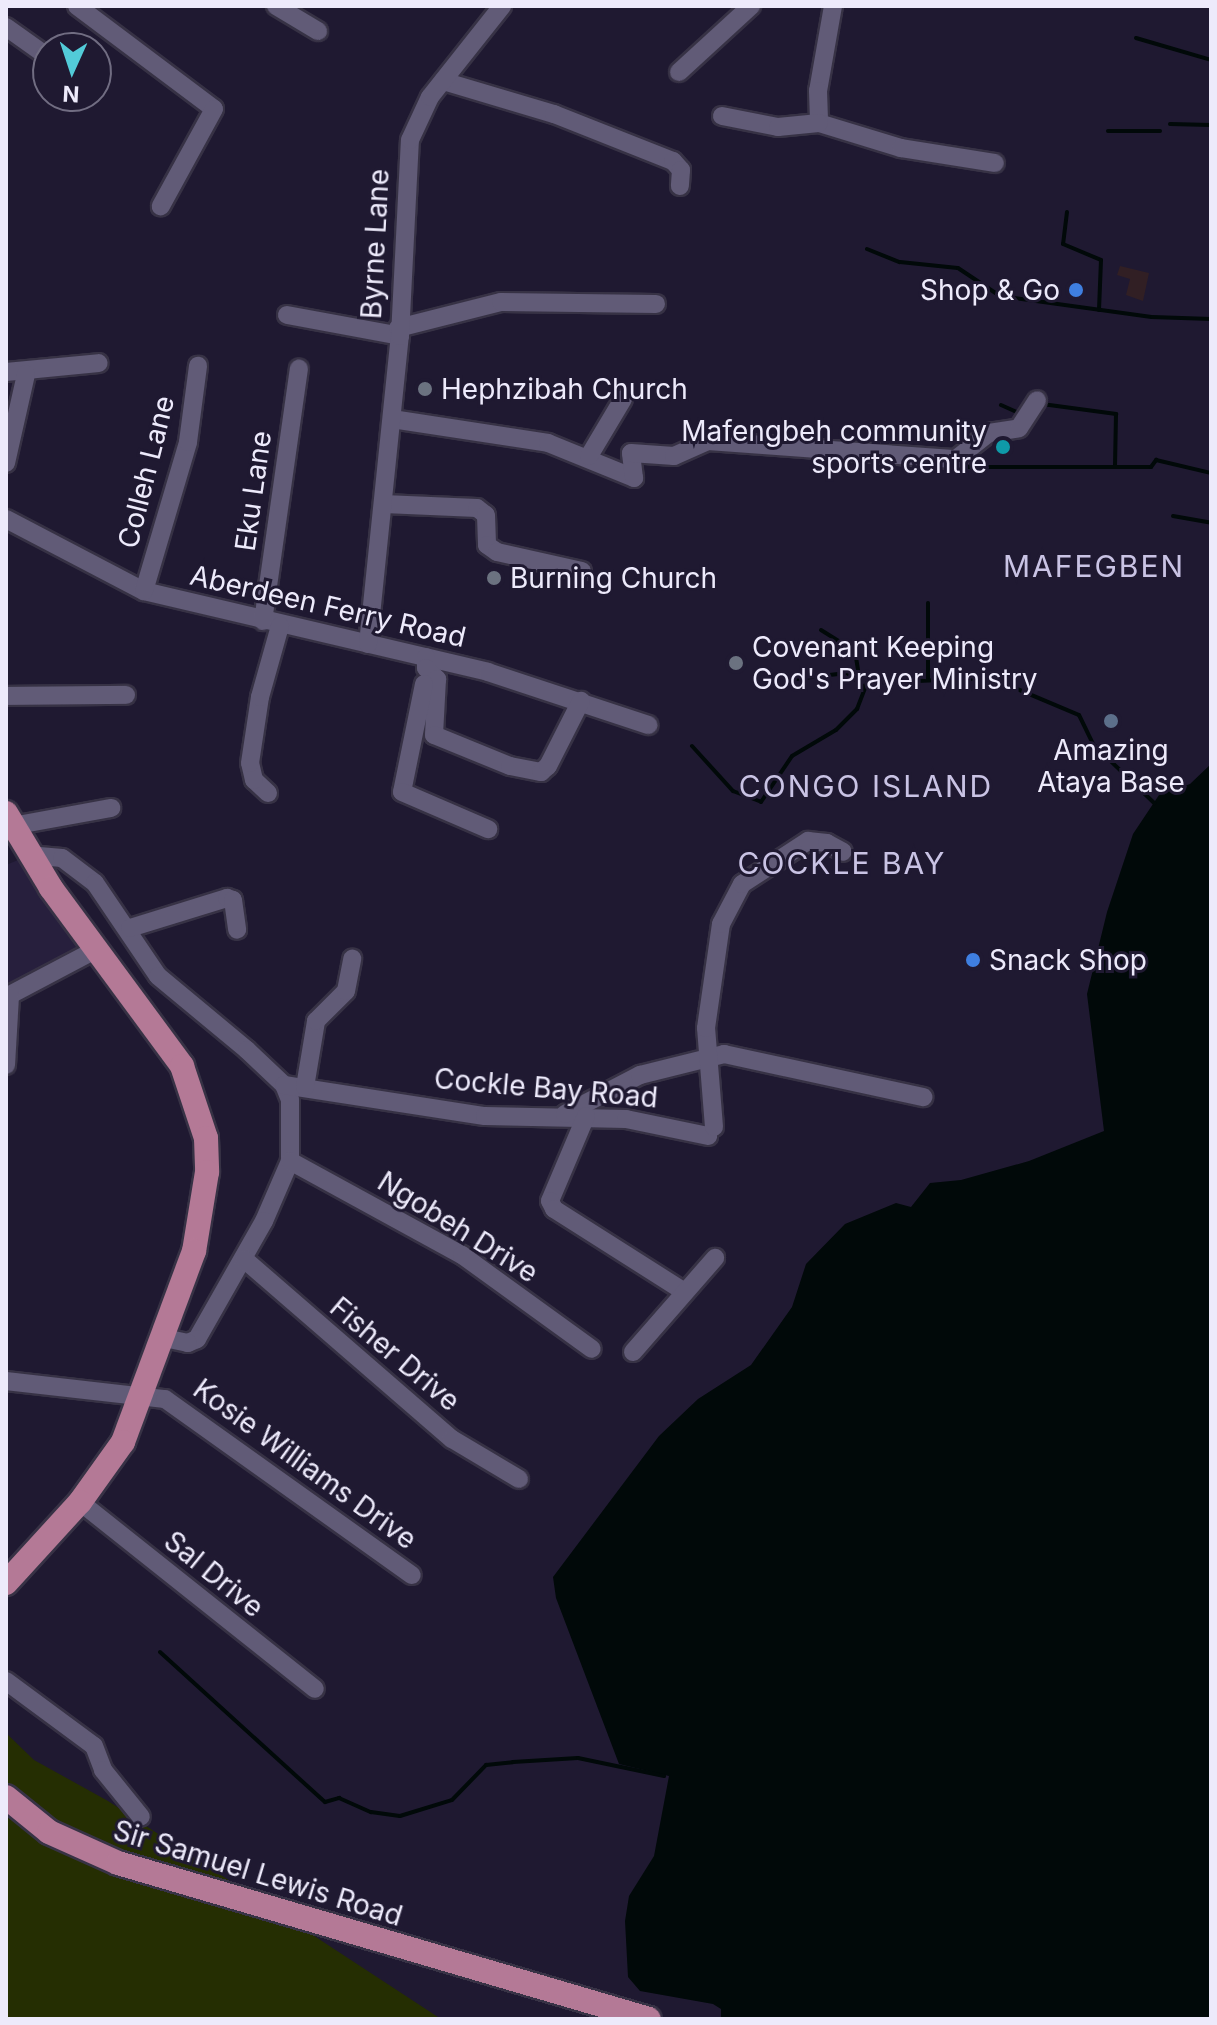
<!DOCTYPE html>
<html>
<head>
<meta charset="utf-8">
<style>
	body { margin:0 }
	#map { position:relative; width:1217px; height:2025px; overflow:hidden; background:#1f1931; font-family:Inter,sans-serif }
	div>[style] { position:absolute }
	.built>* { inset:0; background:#271f3d }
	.education>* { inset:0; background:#311f24 }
	.green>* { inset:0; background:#252e02 }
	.water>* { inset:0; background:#010909 }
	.stream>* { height:4px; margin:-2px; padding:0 2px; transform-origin:2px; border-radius:2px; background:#010909 }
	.roads { filter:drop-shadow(2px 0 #373245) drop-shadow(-2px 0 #373245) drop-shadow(0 2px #373245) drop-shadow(0 -2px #373245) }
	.minor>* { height:18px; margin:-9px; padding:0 9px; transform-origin:9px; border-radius:9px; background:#615b77 }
	.major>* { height:24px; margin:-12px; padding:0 12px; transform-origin:12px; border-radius:12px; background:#b47996 }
	.dots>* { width:22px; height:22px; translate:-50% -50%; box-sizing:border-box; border:4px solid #1f1931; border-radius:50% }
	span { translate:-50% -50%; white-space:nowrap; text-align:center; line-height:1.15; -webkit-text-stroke:6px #1f1931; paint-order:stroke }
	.street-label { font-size:28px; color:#edeafb }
	.poi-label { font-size:28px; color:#edeafb }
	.right { translate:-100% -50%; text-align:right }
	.left { translate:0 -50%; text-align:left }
	.neighbourhood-label { font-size:30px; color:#c9c3e4; letter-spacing:2px }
	.frame { position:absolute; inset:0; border:8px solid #edeafb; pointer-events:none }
	.north { position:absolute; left:32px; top:32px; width:80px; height:80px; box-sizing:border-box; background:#1f1931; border:2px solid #716d82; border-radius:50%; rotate:183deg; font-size:22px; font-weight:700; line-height:32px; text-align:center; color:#edeafb }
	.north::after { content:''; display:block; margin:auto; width:28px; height:36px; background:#52cbd8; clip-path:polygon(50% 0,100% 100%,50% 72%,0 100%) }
</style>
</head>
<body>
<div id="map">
	<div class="built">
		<i style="clip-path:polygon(18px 860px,77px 947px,39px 972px,6px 985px,6px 865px)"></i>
	</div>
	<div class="education">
		<i style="clip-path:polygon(1120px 266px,1149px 273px,1143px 301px,1126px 295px,1130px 279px,1117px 275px)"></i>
	</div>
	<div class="green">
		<i style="clip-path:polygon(6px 1733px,34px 1760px,108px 1801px,441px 2019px,6px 2019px)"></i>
	</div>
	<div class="water">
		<i style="clip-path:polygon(1211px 764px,1211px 2019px,721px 2019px,721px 2009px,713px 2004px,640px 1991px,628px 1977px,625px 1921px,629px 1896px,654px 1856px,669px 1776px,619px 1764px,556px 1598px,553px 1577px,659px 1436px,698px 1399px,751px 1365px,792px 1307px,806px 1264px,845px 1224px,896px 1203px,911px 1207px,930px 1183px,961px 1180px,1029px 1161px,1104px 1131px,1087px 994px,1107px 912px,1133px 834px,1159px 795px,1190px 784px)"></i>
	</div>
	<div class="stream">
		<i style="left:1136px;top:38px;width:78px;rotate:16.3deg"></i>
		<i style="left:1170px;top:124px;width:41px;rotate:1.4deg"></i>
		<i style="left:1108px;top:131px;width:52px"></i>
		<i style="left:1067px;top:212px;width:32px;rotate:97deg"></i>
		<i style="left:1063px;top:244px;width:41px;rotate:22.8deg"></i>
		<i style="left:1101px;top:260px;width:50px;rotate:92.3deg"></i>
		<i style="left:867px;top:249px;width:35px;rotate:22deg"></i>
		<i style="left:900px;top:262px;width:58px;rotate:5.9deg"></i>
		<i style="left:958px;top:268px;width:50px;rotate:33.7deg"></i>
		<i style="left:1000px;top:296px;width:153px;rotate:7.9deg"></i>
		<i style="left:1152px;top:317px;width:59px;rotate:1.9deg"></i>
		<i style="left:1042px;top:404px;width:75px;rotate:7.7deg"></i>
		<i style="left:1116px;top:414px;width:51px;rotate:91.1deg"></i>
		<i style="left:1001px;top:405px;width:22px;rotate:24deg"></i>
		<i style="left:956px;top:467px;width:195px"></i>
		<i style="left:1151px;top:467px;width:9px;rotate:-54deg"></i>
		<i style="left:1156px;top:460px;width:57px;rotate:13.3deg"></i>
		<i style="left:1173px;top:516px;width:39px;rotate:10deg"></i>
		<i style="left:821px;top:630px;width:40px;rotate:32deg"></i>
		<i style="left:855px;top:651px;width:26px;rotate:81deg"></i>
		<i style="left:928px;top:678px;width:75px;rotate:-90deg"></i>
		<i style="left:795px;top:679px;width:52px;rotate:-6.6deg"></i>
		<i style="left:847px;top:673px;width:22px;rotate:39deg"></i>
		<i style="left:692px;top:746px;width:61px;rotate:47.7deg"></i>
		<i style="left:733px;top:791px;width:30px;rotate:21deg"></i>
		<i style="left:761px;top:802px;width:55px;rotate:-56deg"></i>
		<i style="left:792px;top:756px;width:51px;rotate:-30.6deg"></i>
		<i style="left:836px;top:730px;width:30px;rotate:-45deg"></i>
		<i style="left:857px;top:709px;width:28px;rotate:-69deg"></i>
		<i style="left:867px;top:683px;width:124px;rotate:-2.3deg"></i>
		<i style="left:991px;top:678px;width:95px;rotate:22.8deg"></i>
		<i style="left:1079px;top:715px;width:32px;rotate:64deg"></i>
		<i style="left:1093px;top:744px;width:85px;rotate:44deg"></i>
		<i style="left:160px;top:1652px;width:223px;rotate:42.3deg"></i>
		<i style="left:325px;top:1802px;width:15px;rotate:-16deg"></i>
		<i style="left:339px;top:1798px;width:35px;rotate:24deg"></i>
		<i style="left:371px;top:1812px;width:29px;rotate:8deg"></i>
		<i style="left:400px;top:1816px;width:54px;rotate:-17.1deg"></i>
		<i style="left:452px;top:1800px;width:49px;rotate:-45.8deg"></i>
		<i style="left:486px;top:1765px;width:27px;rotate:-6deg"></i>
		<i style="left:513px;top:1762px;width:65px;rotate:-3.5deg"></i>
		<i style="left:578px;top:1758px;width:88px;rotate:11.8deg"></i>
	</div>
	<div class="roads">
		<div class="minor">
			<i style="left:77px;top:6px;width:171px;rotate:36.9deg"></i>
			<i style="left:214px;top:109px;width:111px;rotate:118.7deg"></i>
			<i style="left:276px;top:6px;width:49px;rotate:30.8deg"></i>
			<i style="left:833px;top:6px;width:86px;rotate:100deg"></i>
			<i style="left:818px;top:91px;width:32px;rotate:88deg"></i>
			<i style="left:819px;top:123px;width:86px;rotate:17deg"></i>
			<i style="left:901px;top:148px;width:95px;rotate:9.1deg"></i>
			<i style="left:6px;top:27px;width:47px;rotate:35.4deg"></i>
			<i style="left:44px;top:54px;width:22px;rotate:80deg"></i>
			<i style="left:679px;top:72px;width:98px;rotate:-42.5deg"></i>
			<i style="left:443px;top:81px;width:116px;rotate:16.6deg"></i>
			<i style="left:554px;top:114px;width:128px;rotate:21.6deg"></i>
			<i style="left:673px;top:161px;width:12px;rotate:48deg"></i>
			<i style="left:681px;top:170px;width:16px;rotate:94deg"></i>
			<i style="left:73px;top:96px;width:1px"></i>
			<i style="left:722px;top:116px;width:57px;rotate:11.1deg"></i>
			<i style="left:778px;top:127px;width:41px;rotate:-5.6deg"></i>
			<i style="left:287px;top:315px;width:115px;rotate:10.5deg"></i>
			<i style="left:398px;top:328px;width:106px;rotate:-14.2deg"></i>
			<i style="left:501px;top:302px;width:155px;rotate:0.7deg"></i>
			<i style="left:6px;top:372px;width:93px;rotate:-5.5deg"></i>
			<i style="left:392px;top:419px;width:158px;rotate:8.7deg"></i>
			<i style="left:548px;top:443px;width:93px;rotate:22.1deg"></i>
			<i style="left:634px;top:478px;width:25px;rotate:-97deg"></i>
			<i style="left:631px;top:453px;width:43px;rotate:4deg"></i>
			<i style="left:674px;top:456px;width:37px;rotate:-24deg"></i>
			<i style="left:708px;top:441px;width:249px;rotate:4.2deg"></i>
			<i style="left:956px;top:459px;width:42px;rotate:-38.2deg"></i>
			<i style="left:989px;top:433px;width:30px;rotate:-9deg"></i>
			<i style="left:1019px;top:428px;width:33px;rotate:-57deg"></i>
			<i style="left:589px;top:456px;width:66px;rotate:-59.2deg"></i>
			<i style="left:6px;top:463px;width:91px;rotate:-77.3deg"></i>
			<i style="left:384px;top:504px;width:93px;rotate:2.5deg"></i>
			<i style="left:477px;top:508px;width:11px;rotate:38deg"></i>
			<i style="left:486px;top:515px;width:30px;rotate:88deg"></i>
			<i style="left:487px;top:545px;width:12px;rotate:35deg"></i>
			<i style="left:497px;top:552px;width:87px;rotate:12.6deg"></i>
			<i style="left:6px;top:519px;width:156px;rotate:27.6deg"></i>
			<i style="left:144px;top:591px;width:353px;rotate:13.2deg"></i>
			<i style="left:488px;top:672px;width:169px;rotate:18.3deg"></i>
			<i style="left:144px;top:591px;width:155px;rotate:-73.5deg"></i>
			<i style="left:188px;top:442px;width:77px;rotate:-82.5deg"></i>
			<i style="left:263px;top:621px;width:255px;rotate:-81.9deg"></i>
			<i style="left:368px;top:644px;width:310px;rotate:-84.1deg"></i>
			<i style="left:400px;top:336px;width:196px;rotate:-87.1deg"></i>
			<i style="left:410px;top:140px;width:47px;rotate:-65.1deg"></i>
			<i style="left:430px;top:97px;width:116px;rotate:-51.6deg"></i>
			<i style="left:426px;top:657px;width:11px;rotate:90deg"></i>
			<i style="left:426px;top:668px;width:16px;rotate:45deg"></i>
			<i style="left:437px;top:679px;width:56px;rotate:93.1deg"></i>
			<i style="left:434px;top:735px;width:82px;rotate:22.2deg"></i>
			<i style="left:510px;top:766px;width:32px;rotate:11deg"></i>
			<i style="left:541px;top:772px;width:9px;rotate:-41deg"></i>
			<i style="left:548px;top:766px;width:73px;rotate:-63.1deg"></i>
			<i style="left:424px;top:684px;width:110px;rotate:101.5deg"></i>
			<i style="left:402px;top:792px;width:94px;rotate:23.3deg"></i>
			<i style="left:6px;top:696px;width:120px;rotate:-0.5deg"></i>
			<i style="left:268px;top:793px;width:19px;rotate:-137deg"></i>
			<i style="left:254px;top:780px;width:17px;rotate:-103deg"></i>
			<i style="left:250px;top:763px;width:67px;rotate:-81.4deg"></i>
			<i style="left:260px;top:697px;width:74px;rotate:-74.3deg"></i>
			<i style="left:12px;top:826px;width:101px;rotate:-10.3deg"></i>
			<i style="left:28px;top:855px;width:34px;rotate:5deg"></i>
			<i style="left:62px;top:858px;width:41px;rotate:37.1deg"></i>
			<i style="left:95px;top:883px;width:112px;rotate:55.9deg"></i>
			<i style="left:158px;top:976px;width:116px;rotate:39.7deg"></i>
			<i style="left:247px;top:1050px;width:51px;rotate:43.4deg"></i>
			<i style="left:284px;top:1085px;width:16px;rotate:68deg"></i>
			<i style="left:290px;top:1100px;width:61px;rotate:90deg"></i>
			<i style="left:290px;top:1161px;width:65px;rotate:113.4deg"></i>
			<i style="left:264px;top:1221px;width:136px;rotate:119.6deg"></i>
			<i style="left:197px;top:1339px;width:10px;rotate:156deg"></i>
			<i style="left:188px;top:1343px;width:24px;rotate:-168deg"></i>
			<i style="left:130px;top:928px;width:102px;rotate:-17.2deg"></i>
			<i style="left:227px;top:898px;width:6px;rotate:18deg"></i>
			<i style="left:233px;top:900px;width:30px;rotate:82deg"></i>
			<i style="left:6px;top:997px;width:101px;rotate:-27.8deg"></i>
			<i style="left:6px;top:1065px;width:69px;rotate:-86.7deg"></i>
			<i style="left:284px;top:1085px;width:203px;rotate:8.8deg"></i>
			<i style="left:485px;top:1116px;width:141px;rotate:1.2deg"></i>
			<i style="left:626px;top:1119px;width:84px;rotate:11.7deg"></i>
			<i style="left:305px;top:1087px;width:67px;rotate:-80.5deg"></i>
			<i style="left:316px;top:1021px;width:42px;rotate:-45deg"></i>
			<i style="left:346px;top:991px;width:33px;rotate:-79deg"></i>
			<i style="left:565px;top:1114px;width:85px;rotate:-27.5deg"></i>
			<i style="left:640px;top:1075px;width:87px;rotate:-14deg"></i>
			<i style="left:724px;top:1054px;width:204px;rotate:12.2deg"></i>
			<i style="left:586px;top:1116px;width:92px;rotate:113deg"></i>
			<i style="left:550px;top:1201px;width:9px;rotate:63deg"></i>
			<i style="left:554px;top:1209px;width:153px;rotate:32.4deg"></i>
			<i style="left:714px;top:1127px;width:99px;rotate:-94.6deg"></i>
			<i style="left:706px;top:1028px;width:105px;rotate:-81.8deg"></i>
			<i style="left:721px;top:924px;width:45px;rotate:-62.3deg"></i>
			<i style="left:742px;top:884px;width:79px;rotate:-33.1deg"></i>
			<i style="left:808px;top:841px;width:19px;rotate:6deg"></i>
			<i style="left:827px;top:843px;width:18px;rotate:29deg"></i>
			<i style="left:290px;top:1161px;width:196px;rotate:28.7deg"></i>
			<i style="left:462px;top:1255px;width:160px;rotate:35.9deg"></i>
			<i style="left:244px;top:1259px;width:275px;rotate:40.9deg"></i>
			<i style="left:452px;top:1439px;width:78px;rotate:30.8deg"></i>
			<i style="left:633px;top:1352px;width:125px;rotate:-48.9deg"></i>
			<i style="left:6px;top:1381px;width:160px;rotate:6.5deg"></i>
			<i style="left:165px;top:1399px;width:303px;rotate:35.5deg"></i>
			<i style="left:80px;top:1502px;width:300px;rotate:38.5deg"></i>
			<i style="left:6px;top:1681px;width:109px;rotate:36.5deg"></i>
			<i style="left:94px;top:1746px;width:26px;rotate:69deg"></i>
			<i style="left:103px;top:1770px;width:60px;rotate:51deg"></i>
		</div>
		<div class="major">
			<i style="left:6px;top:813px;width:87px;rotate:59deg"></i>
			<i style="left:51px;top:888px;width:221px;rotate:53.6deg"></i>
			<i style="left:182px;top:1066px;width:76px;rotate:71.6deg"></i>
			<i style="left:206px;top:1138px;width:34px;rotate:88deg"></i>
			<i style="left:207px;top:1172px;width:80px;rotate:99.3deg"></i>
			<i style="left:194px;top:1251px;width:204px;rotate:110.4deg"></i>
			<i style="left:123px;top:1442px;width:74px;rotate:125.6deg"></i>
			<i style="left:80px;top:1502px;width:110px;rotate:132.4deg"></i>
			<i style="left:6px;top:1797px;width:55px;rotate:39.1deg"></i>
			<i style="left:49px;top:1832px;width:76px;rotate:24.2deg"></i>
			<i style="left:118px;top:1863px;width:553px;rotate:16.37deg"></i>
		</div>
	</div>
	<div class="dots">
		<i style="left:1076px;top:290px;background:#3f7fe0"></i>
		<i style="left:425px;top:389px;background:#6b7280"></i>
		<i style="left:1003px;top:447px;background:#0f9aa8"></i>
		<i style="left:494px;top:578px;background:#6b7280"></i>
		<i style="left:736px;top:663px;background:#6b7280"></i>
		<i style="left:1111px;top:721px;background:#5c6f8a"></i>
		<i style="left:973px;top:960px;background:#3f7fe0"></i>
	</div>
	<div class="street-label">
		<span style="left:375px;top:244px;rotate:-87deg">Byrne Lane</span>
		<span style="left:146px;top:472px;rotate:-76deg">Colleh Lane</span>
		<span style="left:253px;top:491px;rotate:-82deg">Eku Lane</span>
		<span style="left:328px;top:606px;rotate:13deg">Aberdeen Ferry Road</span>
		<span style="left:546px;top:1088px;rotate:5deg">Cockle Bay Road</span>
		<span style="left:458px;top:1227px;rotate:32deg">Ngobeh Drive</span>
		<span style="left:395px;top:1354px;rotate:40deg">Fisher Drive</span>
		<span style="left:305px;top:1464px;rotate:36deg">Kosie Williams Drive</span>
		<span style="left:214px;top:1574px;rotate:39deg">Sal Drive</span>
		<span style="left:258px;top:1873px;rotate:17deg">Sir Samuel Lewis Road</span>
	</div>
	<div class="poi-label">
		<span class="right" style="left:1060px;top:290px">Shop &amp; Go</span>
		<span class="left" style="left:441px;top:389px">Hephzibah Church</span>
		<span class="right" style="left:987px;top:447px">Mafengbeh community<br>sports centre</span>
		<span class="left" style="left:510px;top:578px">Burning Church</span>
		<span class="left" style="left:752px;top:663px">Covenant Keeping<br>God's Prayer Ministry</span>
		<span style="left:1111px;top:766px">Amazing<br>Ataya Base</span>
		<span class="left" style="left:989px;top:960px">Snack Shop</span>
	</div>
	<div class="neighbourhood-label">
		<span style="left:1094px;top:566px">MAFEGBEN</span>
		<span style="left:866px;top:786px">CONGO ISLAND</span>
		<span style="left:842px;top:863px">COCKLE BAY</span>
	</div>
	<div class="frame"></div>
	<div class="north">N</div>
</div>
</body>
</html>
